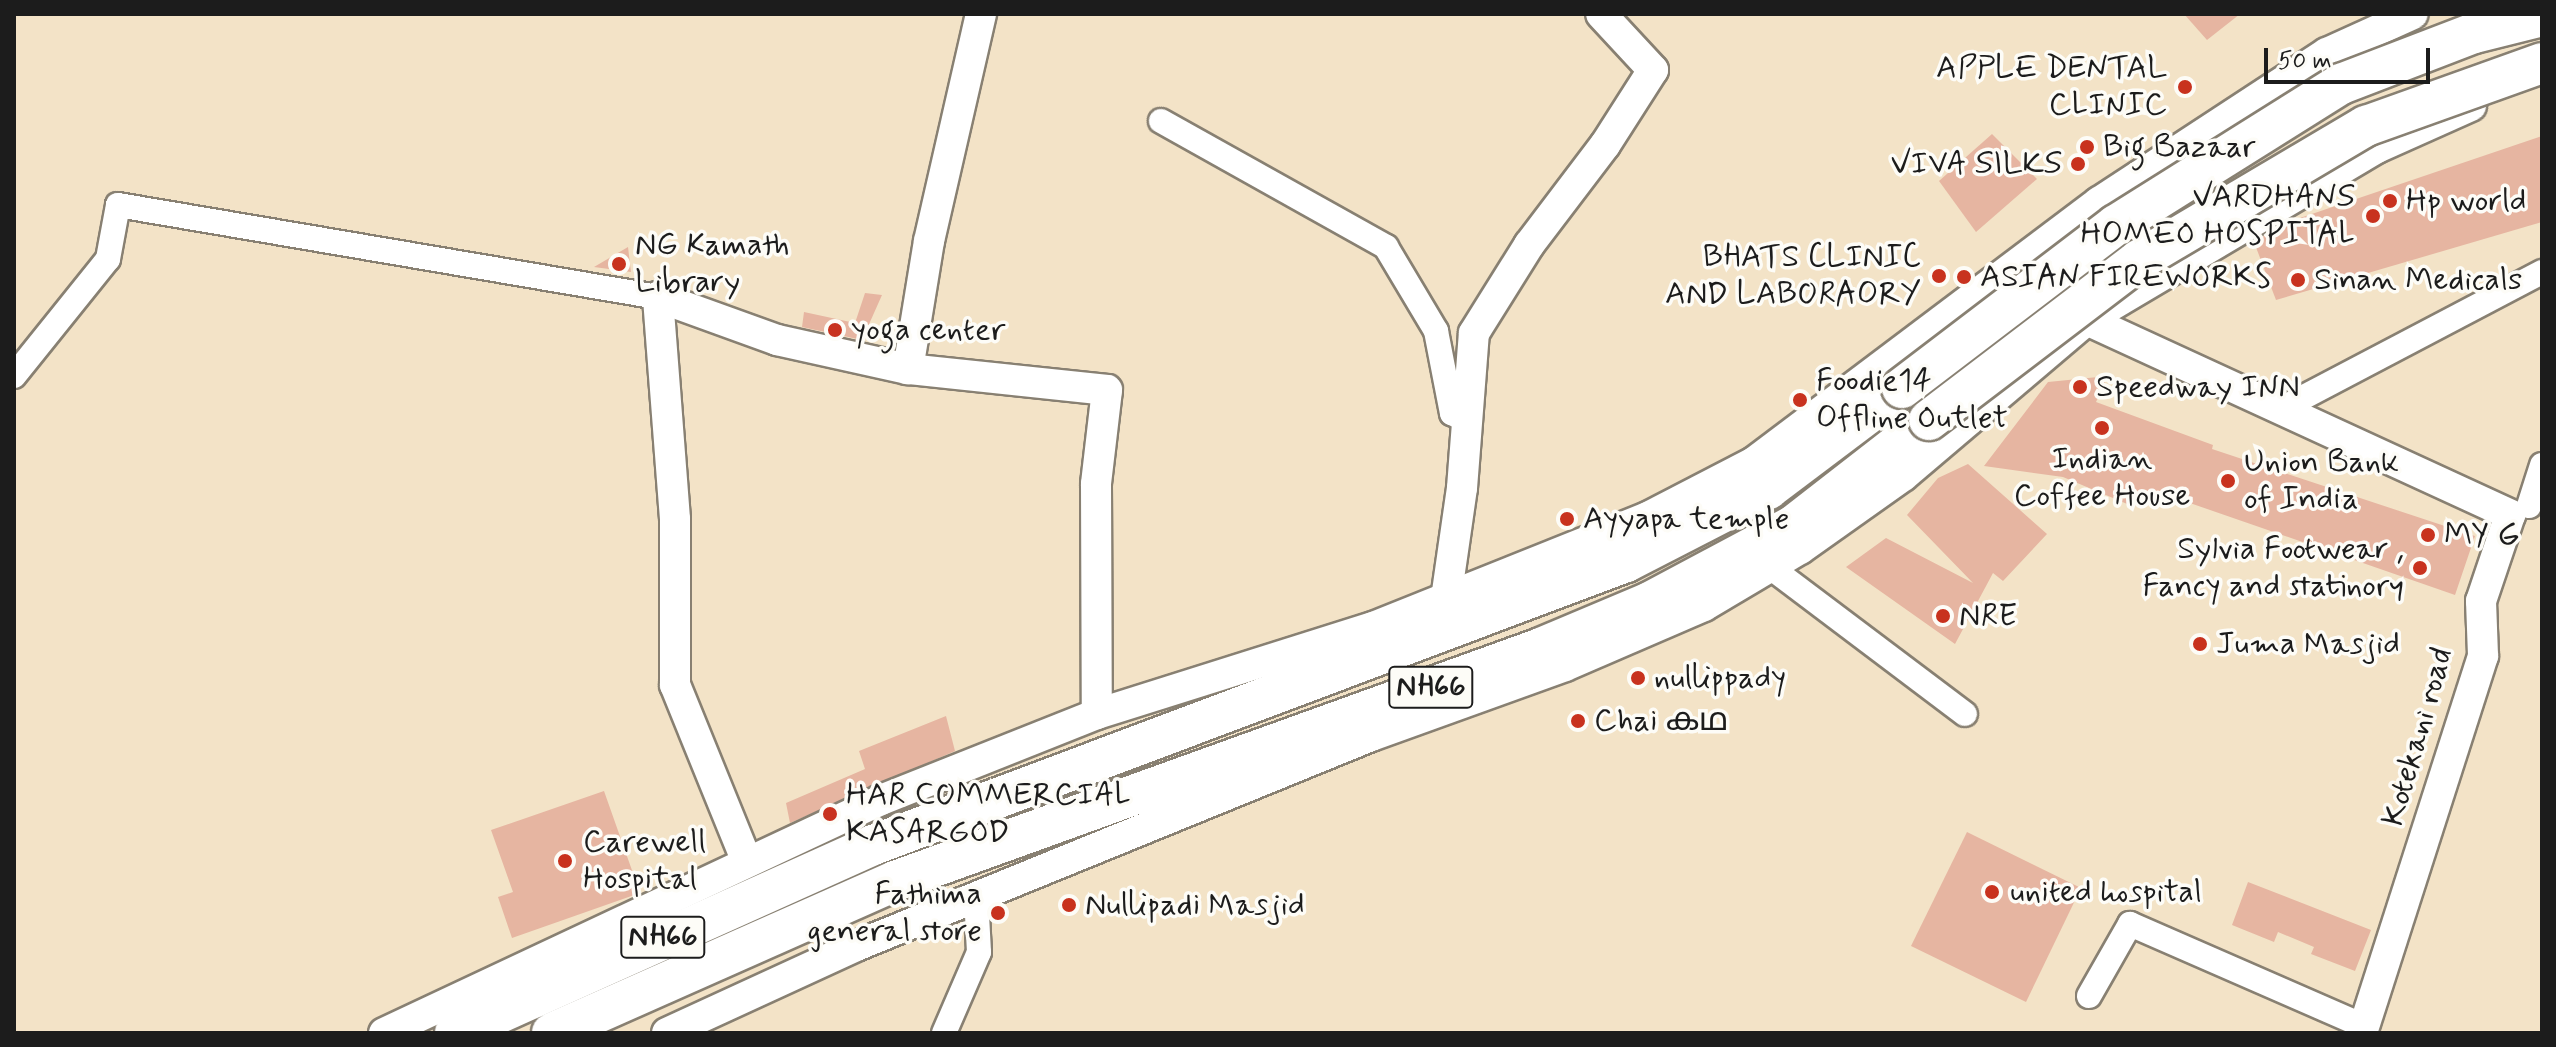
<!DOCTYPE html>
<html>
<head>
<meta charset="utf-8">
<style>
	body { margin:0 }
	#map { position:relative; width:2556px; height:1047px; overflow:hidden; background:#f3e3c7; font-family:Mynerve,"Noto Sans Malayalam",sans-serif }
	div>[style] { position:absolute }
	.building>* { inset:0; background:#e6b5a1 }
	.roads { filter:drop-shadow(2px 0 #888072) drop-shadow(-2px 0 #888072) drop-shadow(0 2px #888072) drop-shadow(0 -2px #888072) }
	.minor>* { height:24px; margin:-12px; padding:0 12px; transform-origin:12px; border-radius:12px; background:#fff }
	.tertiary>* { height:30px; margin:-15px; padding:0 15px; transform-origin:15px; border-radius:15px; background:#fff }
	.trunk>* { height:40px; margin:-20px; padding:0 20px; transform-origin:20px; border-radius:20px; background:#fff }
	.bridges { filter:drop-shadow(2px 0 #888072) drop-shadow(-2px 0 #888072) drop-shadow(0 2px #888072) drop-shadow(0 -2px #888072) }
	.trunk-bridge>* { height:40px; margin:-20px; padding:0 20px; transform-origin:20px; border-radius:20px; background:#fff }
	.dots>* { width:22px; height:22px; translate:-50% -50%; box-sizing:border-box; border:4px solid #fdfcf7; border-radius:50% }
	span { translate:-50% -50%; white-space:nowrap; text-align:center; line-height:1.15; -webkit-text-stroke:7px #fdfcf7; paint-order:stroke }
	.shield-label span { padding:2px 6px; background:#fdfcf7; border:2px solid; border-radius:6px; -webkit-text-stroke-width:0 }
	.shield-label { font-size:30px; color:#1c1c1c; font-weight:700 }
	.poi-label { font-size:32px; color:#1c1c1c }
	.right { translate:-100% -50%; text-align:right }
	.left { translate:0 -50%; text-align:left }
	.street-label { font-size:32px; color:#1c1c1c }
	.frame { position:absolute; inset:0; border:16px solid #1c1c1c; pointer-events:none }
	.scale { position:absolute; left:2264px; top:48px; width:166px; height:36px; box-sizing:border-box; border:4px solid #1c1c1c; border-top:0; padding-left:10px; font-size:24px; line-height:28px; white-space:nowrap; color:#1c1c1c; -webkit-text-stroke:6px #fdfcf7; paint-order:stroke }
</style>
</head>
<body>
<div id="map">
	<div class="building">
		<i style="clip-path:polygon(2184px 14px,2240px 14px,2207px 40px)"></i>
		<i style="clip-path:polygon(1992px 134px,2037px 179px,1976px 232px,1939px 181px)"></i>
		<i style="clip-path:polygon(2542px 136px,2542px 222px,2276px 300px,2254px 242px,2285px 223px)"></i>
		<i style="clip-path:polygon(628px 247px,631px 272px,594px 267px)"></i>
		<i style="clip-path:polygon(865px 293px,882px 295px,862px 340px,802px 327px,804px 312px,855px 323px)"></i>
		<i style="clip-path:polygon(2108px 376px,2096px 402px,2213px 445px,2212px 449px,2475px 536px,2455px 595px,2187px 502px,2144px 491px,2132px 506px,2063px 477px,1984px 466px,2048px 382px)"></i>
		<i style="clip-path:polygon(1968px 464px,2047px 534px,2003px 581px,1993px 573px,1955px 644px,1846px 567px,1886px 538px,1973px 583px,1907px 515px,1938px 478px)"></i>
		<i style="clip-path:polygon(946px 716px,955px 751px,790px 823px,786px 803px,865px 769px,859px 751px)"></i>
		<i style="clip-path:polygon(604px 791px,640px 893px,512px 938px,498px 897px,513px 892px,491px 830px)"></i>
		<i style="clip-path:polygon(1967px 832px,2081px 888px,2026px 1002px,1911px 946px)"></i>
		<i style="clip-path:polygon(2248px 882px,2371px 930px,2355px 971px,2311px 954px,2314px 947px,2278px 932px,2274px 942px,2232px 925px)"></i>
	</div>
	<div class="roads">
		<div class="minor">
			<i style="left:1161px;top:121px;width:258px;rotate:29.2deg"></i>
			<i style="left:1386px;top:247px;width:98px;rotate:59.2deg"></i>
			<i style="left:1436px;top:331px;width:84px;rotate:79deg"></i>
			<i style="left:1452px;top:413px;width:15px;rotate:28deg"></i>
			<i style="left:14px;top:376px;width:150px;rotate:-51.2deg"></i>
			<i style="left:108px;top:259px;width:55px;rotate:-79.5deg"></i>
			<i style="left:118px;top:205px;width:548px;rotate:9.67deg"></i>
			<i style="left:2281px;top:409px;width:295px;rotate:-27.7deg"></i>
			<i style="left:2529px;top:506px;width:43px;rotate:-72.4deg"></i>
			<i style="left:1770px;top:567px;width:244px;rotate:37deg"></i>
			<i style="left:2089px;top:996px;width:83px;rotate:-60.3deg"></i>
			<i style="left:2130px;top:924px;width:255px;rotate:23.6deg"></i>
			<i style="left:944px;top:1033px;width:88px;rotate:-66.6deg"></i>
			<i style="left:979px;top:952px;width:55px;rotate:-93.1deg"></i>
		</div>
		<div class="tertiary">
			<i style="left:981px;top:14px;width:233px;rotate:102.9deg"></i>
			<i style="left:929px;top:241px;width:130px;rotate:99.3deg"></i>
			<i style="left:908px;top:369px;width:200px;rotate:6deg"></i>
			<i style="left:1107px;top:390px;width:95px;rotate:96.7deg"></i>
			<i style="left:1096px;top:484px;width:230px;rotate:89.8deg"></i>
			<i style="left:2087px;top:320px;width:466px;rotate:24.7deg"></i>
			<i style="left:2510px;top:515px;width:91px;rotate:108.6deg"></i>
			<i style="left:2481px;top:601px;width:55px;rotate:87.9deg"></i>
			<i style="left:2483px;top:656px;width:396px;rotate:107.8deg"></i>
			<i style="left:1446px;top:599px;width:112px;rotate:-81.8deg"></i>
			<i style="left:1462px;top:488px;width:155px;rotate:-85.6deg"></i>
			<i style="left:1474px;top:333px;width:104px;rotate:-58deg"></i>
			<i style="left:1529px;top:245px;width:126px;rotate:-52.8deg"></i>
			<i style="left:1605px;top:145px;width:89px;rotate:-57.4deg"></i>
			<i style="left:1653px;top:70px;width:76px;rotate:-132.9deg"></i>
			<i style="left:747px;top:862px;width:191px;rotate:-112.1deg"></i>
			<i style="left:675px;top:685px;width:166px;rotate:-90deg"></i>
			<i style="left:675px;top:519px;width:223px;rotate:-94.4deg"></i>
			<i style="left:658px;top:297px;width:127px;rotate:19.9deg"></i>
			<i style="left:777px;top:340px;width:134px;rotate:12.5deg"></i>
			<i style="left:384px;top:1033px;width:549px;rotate:-25.12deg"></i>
			<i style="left:881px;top:800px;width:232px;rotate:-21.7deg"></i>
			<i style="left:1097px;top:714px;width:289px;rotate:-17.5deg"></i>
			<i style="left:1373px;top:627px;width:296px;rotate:-21.8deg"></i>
			<i style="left:1648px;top:517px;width:119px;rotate:-27.4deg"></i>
			<i style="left:1754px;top:462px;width:432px;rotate:-37deg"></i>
			<i style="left:2099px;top:202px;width:272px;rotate:-33.2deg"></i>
			<i style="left:2327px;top:53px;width:94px;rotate:-24.4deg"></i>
			<i style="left:667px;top:1033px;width:208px;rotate:-24.7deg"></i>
			<i style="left:856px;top:946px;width:556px;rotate:-22.18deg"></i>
			<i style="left:1371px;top:736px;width:206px;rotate:-19.8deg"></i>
			<i style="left:1565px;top:666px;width:151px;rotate:-23.3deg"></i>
			<i style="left:1704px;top:606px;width:112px;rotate:-30.7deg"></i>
			<i style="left:1800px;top:549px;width:126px;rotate:-35.3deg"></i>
			<i style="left:1903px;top:476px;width:241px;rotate:-40.3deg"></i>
			<i style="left:2087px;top:320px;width:337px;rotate:-30.7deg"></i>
			<i style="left:2377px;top:148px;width:103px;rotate:-24.1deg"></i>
		</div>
		<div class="trunk">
			<i style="left:455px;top:1033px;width:458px;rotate:-24.2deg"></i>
			<i style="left:873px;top:845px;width:804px;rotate:-20.6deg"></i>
			<i style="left:1626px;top:562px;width:160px;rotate:-27.2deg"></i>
			<i style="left:1768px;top:489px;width:168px;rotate:-37deg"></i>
			<i style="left:552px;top:1033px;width:375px;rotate:-23.9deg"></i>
			<i style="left:895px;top:881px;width:687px;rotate:-19.83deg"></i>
			<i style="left:1541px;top:648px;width:118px;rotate:-22.9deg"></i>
			<i style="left:1650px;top:602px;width:163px;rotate:-28.1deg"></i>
			<i style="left:1794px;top:525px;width:171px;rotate:-37.9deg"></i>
		</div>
	</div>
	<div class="bridges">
		<div class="trunk-bridge">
			<i style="left:1902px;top:388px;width:269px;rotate:-37.3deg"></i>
			<i style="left:2116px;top:225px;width:266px;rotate:-32.1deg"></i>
			<i style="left:2341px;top:84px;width:142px;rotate:-21deg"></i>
			<i style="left:2474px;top:33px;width:70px;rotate:-14deg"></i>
			<i style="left:1929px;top:420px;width:264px;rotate:-37.3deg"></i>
			<i style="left:2139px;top:260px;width:264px;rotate:-30.6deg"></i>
			<i style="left:2366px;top:126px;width:187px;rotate:-19.7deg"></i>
		</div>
	</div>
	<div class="dots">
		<i style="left:2185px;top:87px;background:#c8321e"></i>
		<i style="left:2087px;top:147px;background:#c8321e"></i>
		<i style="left:2078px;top:164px;background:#c8321e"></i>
		<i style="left:2390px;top:201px;background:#c8321e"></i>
		<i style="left:2373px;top:216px;background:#c8321e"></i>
		<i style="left:619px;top:264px;background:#c8321e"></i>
		<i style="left:1939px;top:276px;background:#c8321e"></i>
		<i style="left:1964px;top:277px;background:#c8321e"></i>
		<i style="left:2298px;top:280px;background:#c8321e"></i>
		<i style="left:835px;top:330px;background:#c8321e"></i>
		<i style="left:2080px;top:387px;background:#c8321e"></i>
		<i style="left:1800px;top:400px;background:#c8321e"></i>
		<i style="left:2102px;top:428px;background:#c8321e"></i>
		<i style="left:2228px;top:481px;background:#c8321e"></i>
		<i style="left:1567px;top:519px;background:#c8321e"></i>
		<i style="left:2428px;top:535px;background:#c8321e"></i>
		<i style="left:2420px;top:568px;background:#c8321e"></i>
		<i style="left:1943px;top:616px;background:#c8321e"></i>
		<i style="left:2200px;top:644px;background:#c8321e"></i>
		<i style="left:1638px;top:678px;background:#c8321e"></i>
		<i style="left:1578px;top:721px;background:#c8321e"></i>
		<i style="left:830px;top:814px;background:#c8321e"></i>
		<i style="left:565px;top:861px;background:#c8321e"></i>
		<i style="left:1992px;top:892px;background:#c8321e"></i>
		<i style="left:1069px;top:905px;background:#c8321e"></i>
		<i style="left:998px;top:913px;background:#c8321e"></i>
	</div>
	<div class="shield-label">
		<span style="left:1431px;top:687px">NH66</span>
		<span style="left:663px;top:937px">NH66</span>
	</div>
	<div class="poi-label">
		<span class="right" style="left:2167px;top:87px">APPLE DENTAL<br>CLINIC</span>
		<span class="left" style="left:2103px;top:147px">Big Bazaar</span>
		<span class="right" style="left:2062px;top:164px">VIVA SILKS</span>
		<span class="right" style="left:2355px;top:216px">VARDHANS<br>HOMEO HOSPITAL</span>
		<span class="left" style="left:2406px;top:201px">Hp world</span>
		<span class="left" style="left:635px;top:264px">NG Kamath<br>Library</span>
		<span class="right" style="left:1921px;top:276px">BHATS CLINIC<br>AND LABORAORY</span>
		<span class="left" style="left:1980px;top:277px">ASIAN FIREWORKS</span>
		<span class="left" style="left:2314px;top:280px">Sinan Medicals</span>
		<span class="left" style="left:851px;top:330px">yoga center</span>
		<span class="left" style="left:1816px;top:400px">Foodie14<br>Offline Outlet</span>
		<span class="left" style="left:2096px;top:387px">Speedway INN</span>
		<span style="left:2102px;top:478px">Indian<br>Coffee House</span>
		<span class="left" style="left:2244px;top:481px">Union Bank<br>of India</span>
		<span class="left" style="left:1583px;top:519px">Ayyapa temple</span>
		<span class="left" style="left:2444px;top:535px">MY G</span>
		<span class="right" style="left:2404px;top:568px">Sylvia Footwear ,<br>Fancy and statinory</span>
		<span class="left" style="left:1959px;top:616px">NRE</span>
		<span class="left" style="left:2216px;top:644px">Juma Masjid</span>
		<span class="left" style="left:1654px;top:678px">nullippady</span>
		<span class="left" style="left:1594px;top:721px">Chai കഥ</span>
		<span class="left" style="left:846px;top:814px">HAR COMMERCIAL<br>KASARGOD</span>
		<span class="left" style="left:583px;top:861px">Carewell<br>Hospital</span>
		<span class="left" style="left:2010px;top:892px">united hospital</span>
		<span class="right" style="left:982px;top:913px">Fathima<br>general store</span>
		<span class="left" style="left:1085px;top:905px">Nullipadi Masjid</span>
	</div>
	<div class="street-label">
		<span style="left:2418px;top:737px;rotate:-74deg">Kotekani road</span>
	</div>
	<div class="frame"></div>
	<div class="scale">50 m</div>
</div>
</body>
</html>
